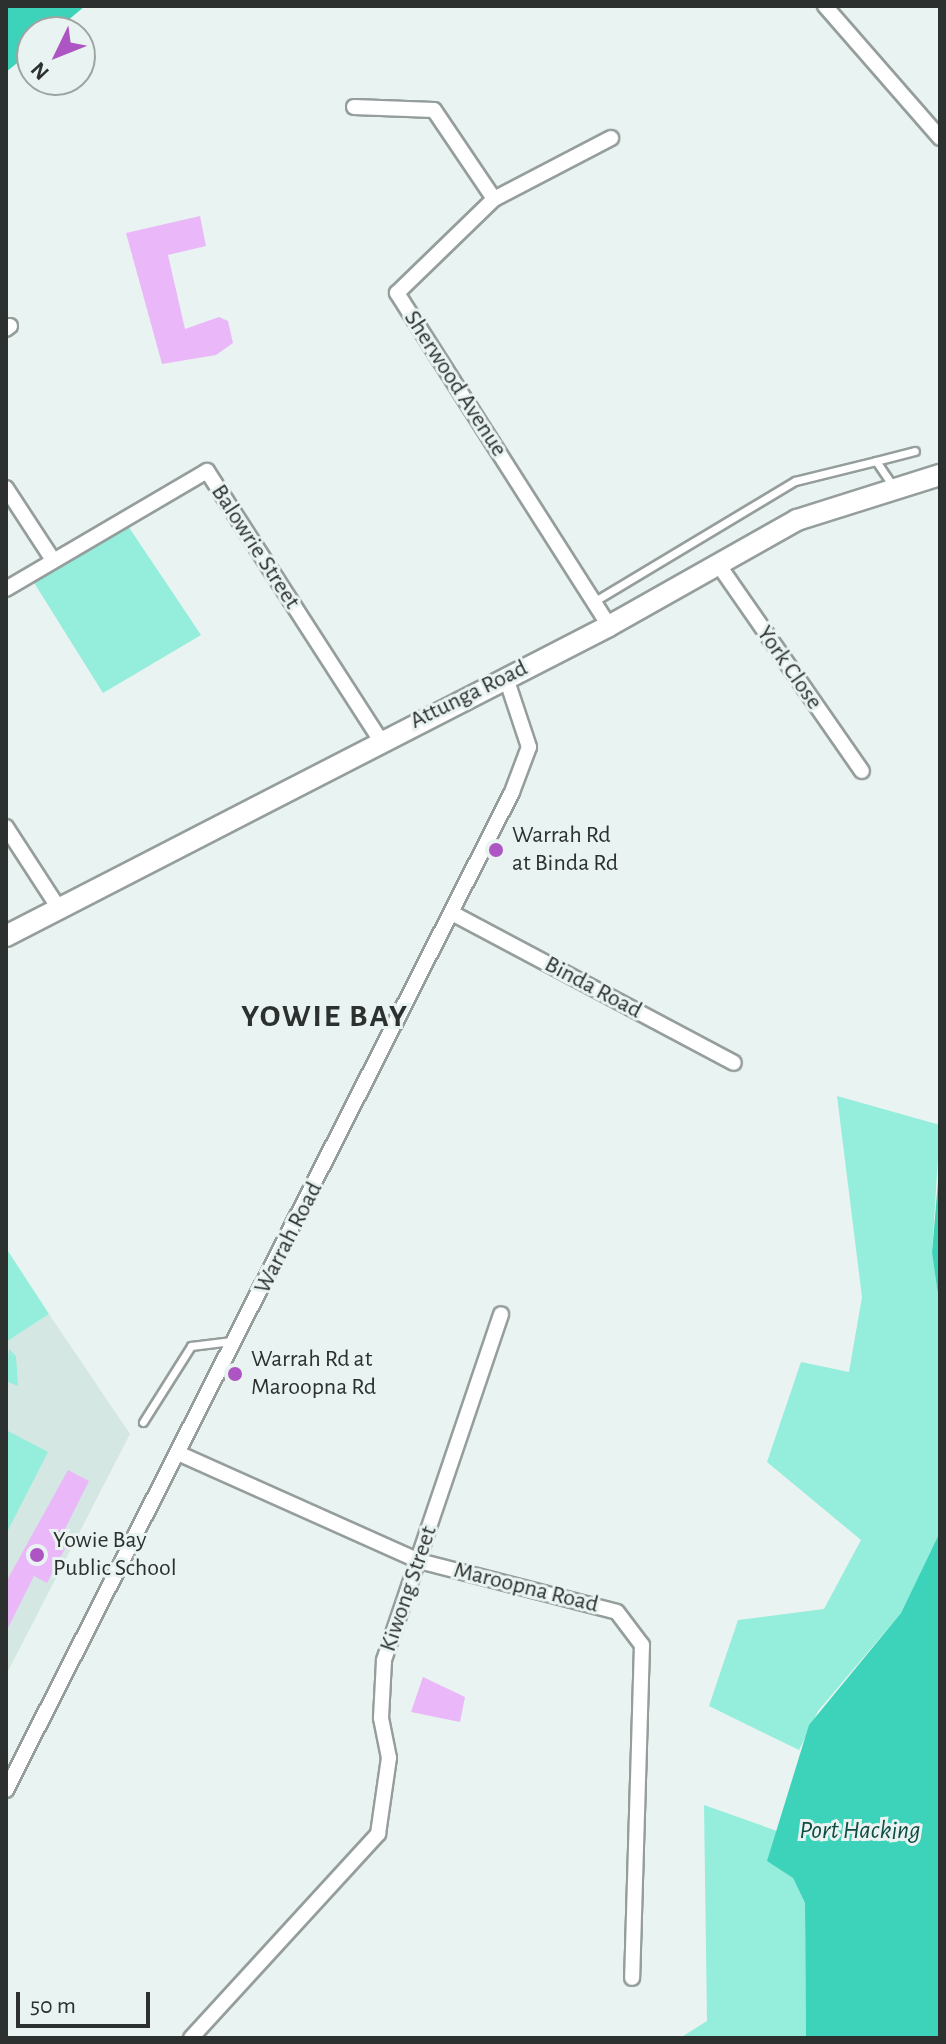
<!DOCTYPE html>
<html>
<head>
<meta charset="utf-8">
<style>
	body { margin:0 }
	#map { position:relative; width:946px; height:2044px; overflow:hidden; background:#e9f3f1; font-family:"Alegreya Sans",sans-serif }
	div>[style] { position:absolute }
	.built>* { inset:0; background:#d4e7e3 }
	.green>* { inset:0; background:#94eedb }
	.water>* { inset:0; background:#3dd3ba }
	.building>* { inset:0; background:#eab8f8 }
	.roads { filter:drop-shadow(2px 0 #959e9c) drop-shadow(-2px 0 #959e9c) drop-shadow(0 2px #959e9c) drop-shadow(0 -2px #959e9c) }
	.lane>* { height:7px; margin:-3.5px; padding:0 3.5px; transform-origin:3.5px; border-radius:3.5px; background:#fff }
	.street>* { height:14px; margin:-7px; padding:0 7px; transform-origin:7px; border-radius:7px; background:#fff }
	.secondary>* { height:20px; margin:-10px; padding:0 10px; transform-origin:10px; border-radius:10px; background:#fff }
	.dots>* { width:22px; height:22px; translate:-50% -50%; box-sizing:border-box; border:4px solid #e9f3f1; border-radius:50% }
	span { translate:-50% -50%; white-space:nowrap; text-align:center; line-height:1.15; -webkit-text-stroke:6px #e9f3f1; paint-order:stroke }
	.street-label { font-size:24px; color:#2c302f }
	.poi-label { font-size:24px; color:#2c302f }
	.left { translate:0 -50%; text-align:left }
	.water-label { font-size:26px; color:#0e4d43; font-style:italic }
	.district-label { font-size:32px; color:#2c302f; font-weight:700; letter-spacing:2px }
	.frame { position:absolute; inset:0; border:8px solid #2c302f; pointer-events:none }
	.north { position:absolute; left:16px; top:16px; width:80px; height:80px; box-sizing:border-box; background:#e9f3f1; border:2px solid #9da5a3; border-radius:50%; rotate:227deg; font-size:22px; font-weight:700; line-height:32px; text-align:center; color:#2c302f }
	.north::after { content:''; display:block; margin:auto; width:28px; height:36px; background:#ac55c3; clip-path:polygon(50% 0,100% 100%,50% 72%,0 100%) }
	.scale { position:absolute; left:16px; top:1992px; width:134px; height:36px; box-sizing:border-box; border:4px solid #2c302f; border-top:0; padding-left:10px; font-size:24px; line-height:28px; white-space:nowrap; color:#2c302f; -webkit-text-stroke:6px #e9f3f1; paint-order:stroke }
</style>
</head>
<body>
<div id="map">
	<div class="built">
		<i style="clip-path:polygon(49px 1314px,130px 1434px,6px 1675px,6px 1342px)"></i>
	</div>
	<div class="green">
		<i style="clip-path:polygon(122px 517px,201px 635px,103px 693px,28px 573px)"></i>
		<i style="clip-path:polygon(837px 1096px,940px 1125px,932px 1253px,940px 1308px,940px 1532px,901px 1613px,818px 1711px,799px 1750px,709px 1706px,738px 1620px,824px 1609px,861px 1540px,767px 1462px,801px 1362px,849px 1372px,862px 1297px)"></i>
		<i style="clip-path:polygon(6px 1248px,49px 1314px,6px 1342px)"></i>
		<i style="clip-path:polygon(9px 1349px,16px 1356px,18px 1386px,6px 1381px)"></i>
		<i style="clip-path:polygon(6px 1430px,48px 1452px,6px 1534px)"></i>
		<i style="clip-path:polygon(704px 1805px,777px 1831px,768px 1861px,793px 1878px,805px 1903px,806px 2038px,680px 2038px,707px 2021px)"></i>
	</div>
	<div class="water">
		<i style="clip-path:polygon(6px 6px,85px 6px,54px 32px,32px 32px,32px 51px,6px 72px)"></i>
		<i style="clip-path:polygon(940px 1158px,940px 1308px,932px 1253px)"></i>
		<i style="clip-path:polygon(940px 1532px,940px 2038px,806px 2038px,805px 1903px,793px 1878px,767px 1861px,809px 1725px,901px 1613px)"></i>
	</div>
	<div class="building">
		<i style="clip-path:polygon(200px 216px,206px 246px,168px 255px,185px 329px,219px 317px,228px 321px,233px 343px,216px 355px,162px 364px,126px 233px)"></i>
		<i style="clip-path:polygon(68px 1470px,89px 1481px,62px 1535px,70px 1539px,47px 1583px,34px 1576px,6px 1632px,6px 1582px)"></i>
		<i style="clip-path:polygon(423px 1677px,465px 1697px,460px 1722px,411px 1712px)"></i>
	</div>
	<div class="roads">
		<div class="lane">
			<i style="left:876px;top:461px;width:40px;rotate:-14.4deg"></i>
			<i style="left:595px;top:601px;width:233px;rotate:-31deg"></i>
			<i style="left:795px;top:481px;width:83px;rotate:-13.9deg"></i>
			<i style="left:876px;top:461px;width:29px;rotate:56deg"></i>
			<i style="left:143px;top:1422px;width:90px;rotate:-57.7deg"></i>
			<i style="left:191px;top:1346px;width:41px;rotate:-7deg"></i>
		</div>
		<div class="street">
			<i style="left:825px;top:6px;width:175px;rotate:48.9deg"></i>
			<i style="left:354px;top:107px;width:80px;rotate:2.1deg"></i>
			<i style="left:434px;top:110px;width:107px;rotate:56deg"></i>
			<i style="left:494px;top:199px;width:135px;rotate:135.9deg"></i>
			<i style="left:397px;top:293px;width:395px;rotate:57.5deg"></i>
			<i style="left:494px;top:199px;width:132px;rotate:-27.5deg"></i>
			<i style="left:6px;top:329px;width:5px;rotate:-37deg"></i>
			<i style="left:6px;top:488px;width:82px;rotate:56.9deg"></i>
			<i style="left:718px;top:564px;width:252px;rotate:55.2deg"></i>
			<i style="left:6px;top:589px;width:233px;rotate:-30.4deg"></i>
			<i style="left:207px;top:471px;width:318px;rotate:57.2deg"></i>
			<i style="left:6px;top:827px;width:95px;rotate:57deg"></i>
			<i style="left:452px;top:913px;width:319px;rotate:28deg"></i>
			<i style="left:180px;top:1454px;width:262px;rotate:24.1deg"></i>
			<i style="left:419px;top:1561px;width:204px;rotate:14.4deg"></i>
			<i style="left:617px;top:1612px;width:41px;rotate:52.9deg"></i>
			<i style="left:642px;top:1645px;width:333px;rotate:91.7deg"></i>
			<i style="left:6px;top:1790px;width:1119px;rotate:-63.11deg"></i>
			<i style="left:512px;top:792px;width:48px;rotate:-69.3deg"></i>
			<i style="left:529px;top:747px;width:73px;rotate:-108.4deg"></i>
			<i style="left:191px;top:2038px;width:277px;rotate:-47.5deg"></i>
			<i style="left:378px;top:1834px;width:77px;rotate:-81.8deg"></i>
			<i style="left:389px;top:1758px;width:41px;rotate:-101.3deg"></i>
			<i style="left:381px;top:1718px;width:58px;rotate:-87deg"></i>
			<i style="left:384px;top:1660px;width:365px;rotate:-71.3deg"></i>
		</div>
		<div class="secondary">
			<i style="left:6px;top:936px;width:678px;rotate:-27.21deg"></i>
			<i style="left:609px;top:626px;width:216px;rotate:-29.4deg"></i>
			<i style="left:797px;top:520px;width:150px;rotate:-17.5deg"></i>
		</div>
	</div>
	<div class="dots">
		<i style="left:496px;top:850px;background:#ac55c3"></i>
		<i style="left:235px;top:1374px;background:#ac55c3"></i>
		<i style="left:37px;top:1555px;background:#ac55c3"></i>
	</div>
	<div class="street-label">
		<span style="left:455px;top:384px;rotate:57deg">Sherwood Avenue</span>
		<span style="left:255px;top:547px;rotate:57deg">Balowrie Street</span>
		<span style="left:789px;top:668px;rotate:55deg">York Close</span>
		<span style="left:469px;top:695px;rotate:-26deg">Attunga Road</span>
		<span style="left:593px;top:988px;rotate:28deg">Binda Road</span>
		<span style="left:289px;top:1238px;rotate:-63deg">Warrah Road</span>
		<span style="left:526px;top:1588px;rotate:14deg">Maroopna Road</span>
		<span style="left:409px;top:1589px;rotate:-71deg">Kiwong Street</span>
	</div>
	<div class="poi-label">
		<span class="left" style="left:512px;top:850px">Warrah Rd<br>at Binda Rd</span>
		<span class="left" style="left:251px;top:1374px">Warrah Rd at<br>Maroopna Rd</span>
		<span class="left" style="left:53px;top:1555px">Yowie Bay<br>Public School</span>
	</div>
	<div class="water-label">
		<span style="left:860px;top:1831px">Port Hacking</span>
	</div>
	<div class="district-label">
		<span style="left:325px;top:1016px">YOWIE BAY</span>
	</div>
	<div class="frame"></div>
	<div class="north">N</div>
	<div class="scale">50 m</div>
</div>
</body>
</html>
